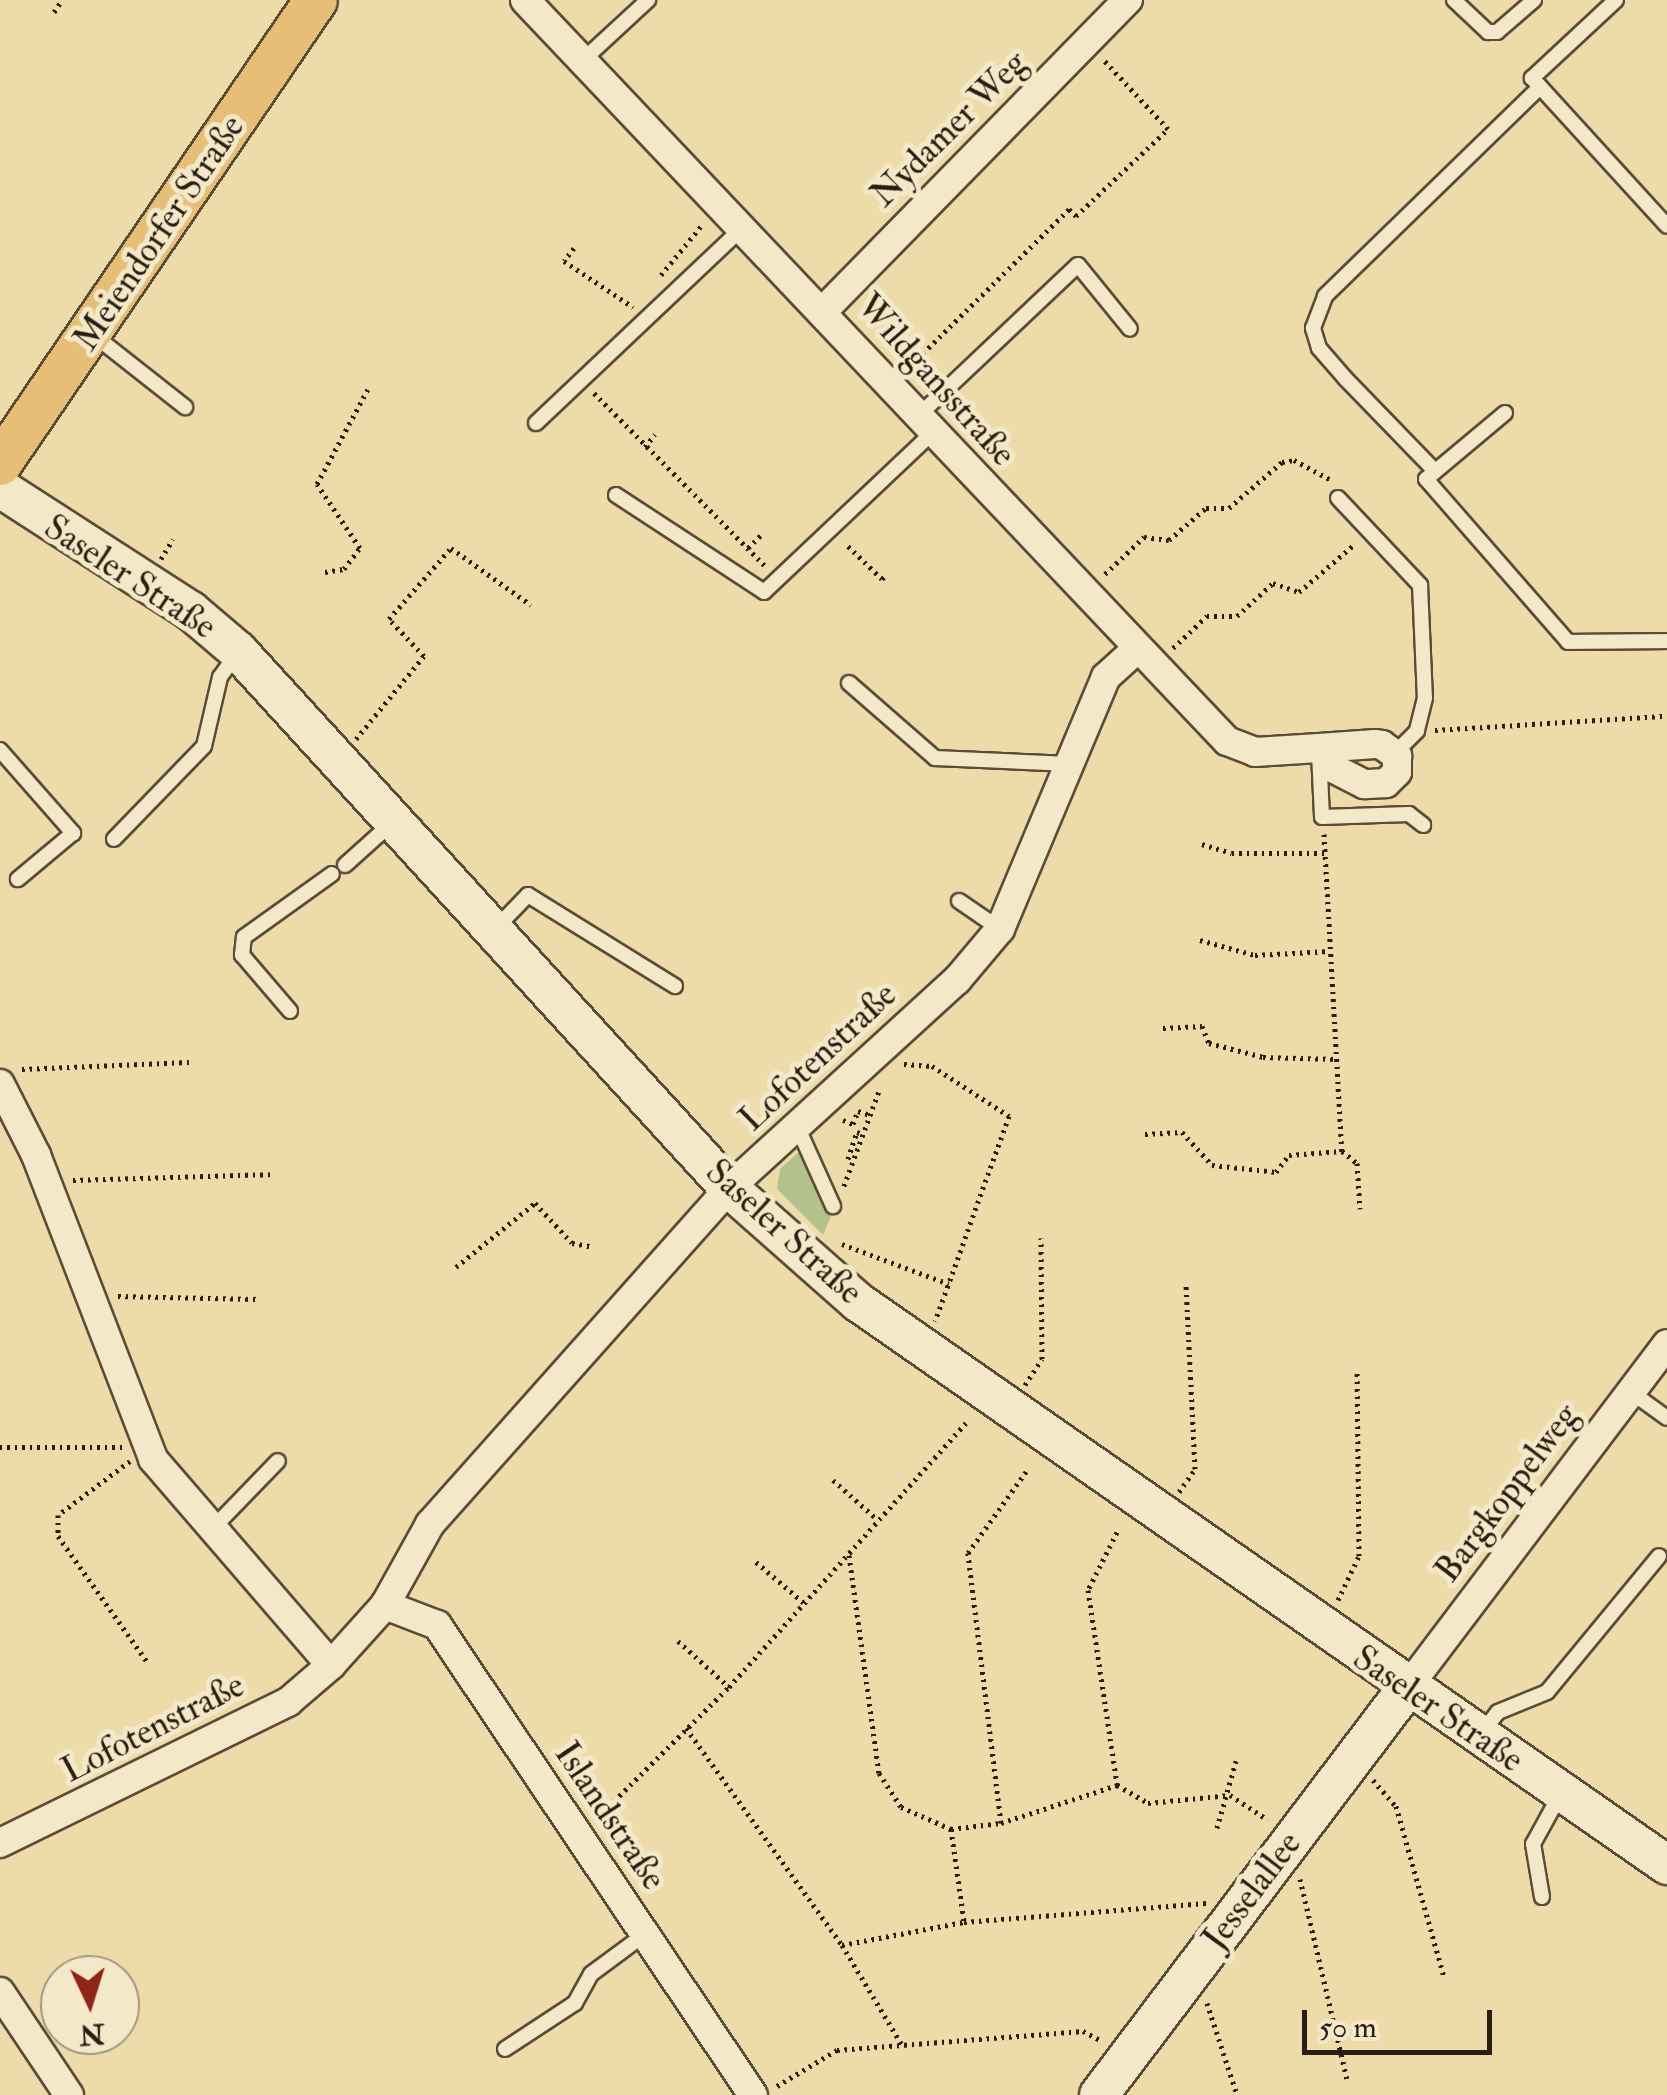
<!DOCTYPE html>
<html>
<head>
<meta charset="utf-8">
<style>
	body { margin:0 }
	#map { position:relative; width:1667px; height:2095px; overflow:hidden; background:#eddbaa; font-family:"IM FELL Double Pica",serif }
	div>[style] { position:absolute }
	.green>* { inset:0; background:#b3c18c }
	.path>* { height:5px; margin-top:-2.5px; transform-origin:0; background:repeating-linear-gradient(90deg,#2a1d11 0 2.5px,transparent 0 7.5px) }
	.roads { filter:drop-shadow(2px 0 #5b4c37) drop-shadow(-2px 0 #5b4c37) drop-shadow(0 2px #5b4c37) drop-shadow(0 -2px #5b4c37) }
	.lane>* { height:14px; margin:-7px; padding:0 7px; transform-origin:7px; border-radius:7px; background:#f3e8c8 }
	.street>* { height:28px; margin:-14px; padding:0 14px; transform-origin:14px; border-radius:14px; background:#f3e8c8 }
	.secondary>* { height:38px; margin:-19px; padding:0 19px; transform-origin:19px; border-radius:19px; background:#f3e8c8 }
	.primary>* { height:42px; margin:-21px; padding:0 21px; transform-origin:21px; border-radius:21px; background:#e6be75 }
	span { translate:-50% -50%; white-space:nowrap; text-align:center; line-height:1.15; -webkit-text-stroke:10px #f3e8c8; paint-order:stroke }
	.street-label { font-size:35px; color:#2a1d11 }
	.north { position:absolute; left:40px; top:1955px; width:100px; height:100px; box-sizing:border-box; background:#f3e8c8; border:2px solid #a3977f; border-radius:50%; rotate:176deg; font-size:28px; font-weight:700; line-height:40px; text-align:center; color:#2a1d11 }
	.north::after { content:''; display:block; margin:auto; width:35px; height:45px; background:#8f2418; clip-path:polygon(50% 0,100% 100%,50% 72%,0 100%) }
	.scale { position:absolute; left:1302px; top:2010px; width:190px; height:45px; box-sizing:border-box; border:5px solid #2a1d11; border-top:0; padding-left:12px; font-size:30px; line-height:35px; white-space:nowrap; color:#2a1d11; -webkit-text-stroke:8px #f3e8c8; paint-order:stroke }
</style>
</head>
<body>
<div id="map">
	<div class="green">
		<i style="clip-path:polygon(802px 1149px,831px 1216px,823px 1235px,777px 1189px,780px 1169px)"></i>
	</div>
	<div class="path">
		<i style="left:54px;top:12px;width:14px;rotate:-56deg"></i>
		<i style="left:574px;top:248px;width:16px;rotate:128deg"></i>
		<i style="left:564px;top:261px;width:83px;rotate:33.7deg"></i>
		<i style="left:661px;top:275px;width:65px;rotate:-50.6deg"></i>
		<i style="left:907px;top:369px;width:228px;rotate:-44.6deg"></i>
		<i style="left:1069px;top:209px;width:10px;rotate:45deg"></i>
		<i style="left:1076px;top:216px;width:127px;rotate:-43.4deg"></i>
		<i style="left:1168px;top:129px;width:96px;rotate:-132.9deg"></i>
		<i style="left:594px;top:393px;width:242px;rotate:45.3deg"></i>
		<i style="left:645px;top:447px;width:16px;rotate:-52deg"></i>
		<i style="left:848px;top:546px;width:47px;rotate:44.1deg"></i>
		<i style="left:882px;top:579px;width:7px;rotate:-45deg"></i>
		<i style="left:748px;top:548px;width:18px;rotate:-45deg"></i>
		<i style="left:161px;top:559px;width:23px;rotate:-59deg"></i>
		<i style="left:325px;top:572px;width:19px;rotate:-9deg"></i>
		<i style="left:344px;top:569px;width:26px;rotate:-53deg"></i>
		<i style="left:360px;top:548px;width:77px;rotate:-123.9deg"></i>
		<i style="left:317px;top:484px;width:110px;rotate:-61.8deg"></i>
		<i style="left:1105px;top:574px;width:54px;rotate:-43.5deg"></i>
		<i style="left:1144px;top:537px;width:25px;rotate:7deg"></i>
		<i style="left:1169px;top:540px;width:49px;rotate:-40.9deg"></i>
		<i style="left:1206px;top:508px;width:23px"></i>
		<i style="left:1229px;top:508px;width:70px;rotate:-41deg"></i>
		<i style="left:1282px;top:462px;width:12px;rotate:-9deg"></i>
		<i style="left:1294px;top:460px;width:44px;rotate:28.3deg"></i>
		<i style="left:1173px;top:648px;width:47px;rotate:-43.3deg"></i>
		<i style="left:1207px;top:616px;width:30px"></i>
		<i style="left:1237px;top:616px;width:49px;rotate:-42.5deg"></i>
		<i style="left:1273px;top:583px;width:28px;rotate:19deg"></i>
		<i style="left:1299px;top:592px;width:75px;rotate:-40.7deg"></i>
		<i style="left:1435px;top:730px;width:232px;rotate:-3.5deg"></i>
		<i style="left:356px;top:739px;width:107px;rotate:-50.7deg"></i>
		<i style="left:424px;top:656px;width:51px;rotate:-133.4deg"></i>
		<i style="left:389px;top:619px;width:94px;rotate:-48.9deg"></i>
		<i style="left:451px;top:548px;width:98px;rotate:35.5deg"></i>
		<i style="left:1324px;top:834px;width:318px;rotate:86.8deg"></i>
		<i style="left:1202px;top:844px;width:31px;rotate:17deg"></i>
		<i style="left:1232px;top:853px;width:93px"></i>
		<i style="left:1200px;top:940px;width:57px;rotate:15.3deg"></i>
		<i style="left:1255px;top:955px;width:75px;rotate:-3.1deg"></i>
		<i style="left:1163px;top:1028px;width:39px;rotate:-3deg"></i>
		<i style="left:1202px;top:1026px;width:18px;rotate:68deg"></i>
		<i style="left:1209px;top:1043px;width:56px;rotate:14.5deg"></i>
		<i style="left:1263px;top:1057px;width:74px;rotate:1.5deg"></i>
		<i style="left:904px;top:1064px;width:28px;rotate:4deg"></i>
		<i style="left:932px;top:1066px;width:92px;rotate:33deg"></i>
		<i style="left:1009px;top:1116px;width:218px;rotate:109.8deg"></i>
		<i style="left:22px;top:1069px;width:167px;rotate:-2.4deg"></i>
		<i style="left:843px;top:1120px;width:11px;rotate:22deg"></i>
		<i style="left:853px;top:1124px;width:14px;rotate:-69deg"></i>
		<i style="left:858px;top:1111px;width:13px;rotate:18deg"></i>
		<i style="left:1145px;top:1134px;width:37px;rotate:-3deg"></i>
		<i style="left:1182px;top:1132px;width:45px;rotate:47.7deg"></i>
		<i style="left:1212px;top:1165px;width:64px;rotate:6.2deg"></i>
		<i style="left:1276px;top:1172px;width:21px;rotate:-53deg"></i>
		<i style="left:1289px;top:1155px;width:53px;rotate:-4.3deg"></i>
		<i style="left:1342px;top:1151px;width:19px;rotate:39deg"></i>
		<i style="left:1357px;top:1163px;width:46px;rotate:86.3deg"></i>
		<i style="left:848px;top:1159px;width:28px;rotate:-72deg"></i>
		<i style="left:857px;top:1132px;width:6px;rotate:18deg"></i>
		<i style="left:73px;top:1180px;width:197px;rotate:-1.7deg"></i>
		<i style="left:844px;top:1186px;width:104px;rotate:-69.8deg"></i>
		<i style="left:842px;top:1244px;width:114px;rotate:20.5deg"></i>
		<i style="left:456px;top:1267px;width:102px;rotate:-39deg"></i>
		<i style="left:535px;top:1203px;width:54px;rotate:47.2deg"></i>
		<i style="left:572px;top:1243px;width:22px;rotate:10deg"></i>
		<i style="left:118px;top:1296px;width:142px;rotate:1.2deg"></i>
		<i style="left:1025px;top:1385px;width:31px;rotate:-57deg"></i>
		<i style="left:1042px;top:1359px;width:121px;rotate:-90.5deg"></i>
		<i style="left:0;top:1447px;width:122px"></i>
		<i style="left:130px;top:1461px;width:90px;rotate:143.1deg"></i>
		<i style="left:58px;top:1515px;width:21px;rotate:90deg"></i>
		<i style="left:58px;top:1536px;width:156px;rotate:54.7deg"></i>
		<i style="left:833px;top:1480px;width:60px;rotate:41.6deg"></i>
		<i style="left:1179px;top:1492px;width:28px;rotate:-55deg"></i>
		<i style="left:1195px;top:1469px;width:184px;rotate:-92.8deg"></i>
		<i style="left:1117px;top:1532px;width:65px;rotate:116.6deg"></i>
		<i style="left:1088px;top:1590px;width:197px;rotate:81.5deg"></i>
		<i style="left:849px;top:1555px;width:220px;rotate:82.2deg"></i>
		<i style="left:879px;top:1773px;width:40px;rotate:57.1deg"></i>
		<i style="left:901px;top:1807px;width:55px;rotate:23.7deg"></i>
		<i style="left:951px;top:1829px;width:50px;rotate:-6.8deg"></i>
		<i style="left:1001px;top:1823px;width:122px;rotate:-18.1deg"></i>
		<i style="left:1117px;top:1785px;width:36px;rotate:30deg"></i>
		<i style="left:1148px;top:1803px;width:82px;rotate:-5.6deg"></i>
		<i style="left:1230px;top:1795px;width:45px;rotate:33.3deg"></i>
		<i style="left:756px;top:1562px;width:63px;rotate:40.5deg"></i>
		<i style="left:1338px;top:1600px;width:49px;rotate:-64.5deg"></i>
		<i style="left:1359px;top:1556px;width:183px;rotate:-90.6deg"></i>
		<i style="left:678px;top:1641px;width:69px;rotate:42deg"></i>
		<i style="left:686px;top:1728px;width:267px;rotate:54.3deg"></i>
		<i style="left:842px;top:1945px;width:117px;rotate:59deg"></i>
		<i style="left:1373px;top:1780px;width:35px;rotate:49deg"></i>
		<i style="left:1396px;top:1806px;width:178px;rotate:74.3deg"></i>
		<i style="left:598px;top:1817px;width:185px;rotate:-44.8deg"></i>
		<i style="left:729px;top:1687px;width:358px;rotate:-48.1deg"></i>
		<i style="left:1001px;top:1823px;width:272px;rotate:-97deg"></i>
		<i style="left:968px;top:1553px;width:103px;rotate:-54.5deg"></i>
		<i style="left:1217px;top:1828px;width:70px;rotate:-74.2deg"></i>
		<i style="left:951px;top:1829px;width:94px;rotate:82deg"></i>
		<i style="left:1300px;top:1879px;width:205px;rotate:76.8deg"></i>
		<i style="left:842px;top:1945px;width:124px;rotate:-10.7deg"></i>
		<i style="left:964px;top:1922px;width:243px;rotate:-4.5deg"></i>
		<i style="left:1207px;top:2003px;width:97px;rotate:71.9deg"></i>
		<i style="left:777px;top:2086px;width:70px;rotate:-31deg"></i>
		<i style="left:837px;top:2050px;width:247px;rotate:-4.4deg"></i>
		<i style="left:1083px;top:2031px;width:21px;rotate:28deg"></i>
	</div>
	<div class="roads">
		<div class="lane">
			<i style="left:1454px;top:0;width:47px;rotate:43.3deg"></i>
			<i style="left:1488px;top:32px;width:9px"></i>
			<i style="left:1497px;top:32px;width:49px;rotate:-40.9deg"></i>
			<i style="left:1616px;top:0;width:115px;rotate:137.1deg"></i>
			<i style="left:1532px;top:78px;width:200px;rotate:47.6deg"></i>
			<i style="left:582px;top:61px;width:90px;rotate:-42.7deg"></i>
			<i style="left:95px;top:336px;width:115px;rotate:38.3deg"></i>
			<i style="left:1505px;top:413px;width:103px;rotate:140.1deg"></i>
			<i style="left:1426px;top:479px;width:216px;rotate:48.9deg"></i>
			<i style="left:1568px;top:642px;width:99px;rotate:-0.6deg"></i>
			<i style="left:917px;top:417px;width:221px;rotate:-43.4deg"></i>
			<i style="left:1078px;top:265px;width:82px;rotate:50.9deg"></i>
			<i style="left:536px;top:423px;width:281px;rotate:-43.4deg"></i>
			<i style="left:1435px;top:471px;width:129px;rotate:-134.1deg"></i>
			<i style="left:1345px;top:378px;width:40px;rotate:-131deg"></i>
			<i style="left:1319px;top:348px;width:21px;rotate:-107deg"></i>
			<i style="left:1313px;top:328px;width:34px;rotate:-69deg"></i>
			<i style="left:1325px;top:296px;width:300px;rotate:-44.2deg"></i>
			<i style="left:616px;top:495px;width:177px;rotate:33.2deg"></i>
			<i style="left:764px;top:592px;width:230px;rotate:-43.4deg"></i>
			<i style="left:1338px;top:498px;width:120px;rotate:46.7deg"></i>
			<i style="left:1420px;top:585px;width:113px;rotate:87.5deg"></i>
			<i style="left:1425px;top:698px;width:34px;rotate:104deg"></i>
			<i style="left:1417px;top:731px;width:31px;rotate:135deg"></i>
			<i style="left:849px;top:683px;width:114px;rotate:41.1deg"></i>
			<i style="left:935px;top:758px;width:135px;rotate:2.5deg"></i>
			<i style="left:0;top:750px;width:111px;rotate:48.7deg"></i>
			<i style="left:73px;top:833px;width:72px;rotate:140.1deg"></i>
			<i style="left:1319px;top:753px;width:64px;rotate:87.3deg"></i>
			<i style="left:1322px;top:817px;width:87px;rotate:-2deg"></i>
			<i style="left:1409px;top:814px;width:18px;rotate:38deg"></i>
			<i style="left:114px;top:839px;width:129px;rotate:-45.9deg"></i>
			<i style="left:204px;top:746px;width:71px;rotate:-76.9deg"></i>
			<i style="left:220px;top:677px;width:31px;rotate:-54deg"></i>
			<i style="left:345px;top:865px;width:64px;rotate:-41.9deg"></i>
			<i style="left:959px;top:901px;width:50px;rotate:34.3deg"></i>
			<i style="left:496px;top:928px;width:46px;rotate:-45.9deg"></i>
			<i style="left:528px;top:895px;width:173px;rotate:31.8deg"></i>
			<i style="left:290px;top:1011px;width:74px;rotate:-130.6deg"></i>
			<i style="left:242px;top:955px;width:18px;rotate:-84deg"></i>
			<i style="left:244px;top:937px;width:108px;rotate:-35.6deg"></i>
			<i style="left:797px;top:1126px;width:88px;rotate:65.8deg"></i>
			<i style="left:1631px;top:1392px;width:44px;rotate:35.8deg"></i>
			<i style="left:213px;top:1528px;width:93px;rotate:-45.9deg"></i>
			<i style="left:1482px;top:1733px;width:26px;rotate:-53deg"></i>
			<i style="left:1498px;top:1712px;width:53px;rotate:-22.2deg"></i>
			<i style="left:1547px;top:1692px;width:176px;rotate:-50.5deg"></i>
			<i style="left:1542px;top:1897px;width:54px;rotate:-99.6deg"></i>
			<i style="left:1533px;top:1844px;width:58px;rotate:-61.2deg"></i>
			<i style="left:505px;top:2049px;width:84px;rotate:-33.3deg"></i>
			<i style="left:575px;top:2003px;width:33px;rotate:-61deg"></i>
			<i style="left:591px;top:1974px;width:67px;rotate:-36.5deg"></i>
		</div>
		<div class="street">
			<i style="left:525px;top:0;width:1021px;rotate:46.55deg"></i>
			<i style="left:1227px;top:741px;width:30px;rotate:21deg"></i>
			<i style="left:1255px;top:752px;width:64px;rotate:-3.6deg"></i>
			<i style="left:1319px;top:748px;width:56px;rotate:-4.1deg"></i>
			<i style="left:1375px;top:744px;width:7px;rotate:8deg"></i>
			<i style="left:1382px;top:745px;width:19px;rotate:36deg"></i>
			<i style="left:1397px;top:756px;width:16px;rotate:90deg"></i>
			<i style="left:1397px;top:772px;width:16px;rotate:135deg"></i>
			<i style="left:1386px;top:783px;width:22px;rotate:177deg"></i>
			<i style="left:1364px;top:784px;width:33px;rotate:-153deg"></i>
			<i style="left:1335px;top:769px;width:26px;rotate:-127deg"></i>
			<i style="left:823px;top:311px;width:436px;rotate:-45.6deg"></i>
			<i style="left:0;top:1084px;width:80px;rotate:63.1deg"></i>
			<i style="left:36px;top:1155px;width:326px;rotate:68.9deg"></i>
			<i style="left:153px;top:1459px;width:272px;rotate:49.2deg"></i>
			<i style="left:385px;top:1605px;width:56px;rotate:21deg"></i>
			<i style="left:437px;top:1625px;width:566px;rotate:56.09deg"></i>
			<i style="left:1407px;top:1688px;width:431px;rotate:-52.9deg"></i>
			<i style="left:0;top:1843px;width:321px;rotate:-26.1deg"></i>
			<i style="left:288px;top:1702px;width:57px;rotate:-40.7deg"></i>
			<i style="left:331px;top:1665px;width:81px;rotate:-48deg"></i>
			<i style="left:385px;top:1605px;width:93px;rotate:-60.9deg"></i>
			<i style="left:430px;top:1524px;width:450px;rotate:-48.3deg"></i>
			<i style="left:729px;top:1188px;width:309px;rotate:-42.4deg"></i>
			<i style="left:957px;top:980px;width:67px;rotate:-49.9deg"></i>
			<i style="left:1000px;top:929px;width:273px;rotate:-67.2deg"></i>
			<i style="left:1106px;top:677px;width:43px;rotate:-42.2deg"></i>
			<i style="left:0;top:1992px;width:124px;rotate:56.2deg"></i>
		</div>
		<div class="secondary">
			<i style="left:0;top:488px;width:227px;rotate:32.8deg"></i>
			<i style="left:191px;top:611px;width:62px;rotate:40.4deg"></i>
			<i style="left:238px;top:651px;width:728px;rotate:47.56deg"></i>
			<i style="left:729px;top:1188px;width:172px;rotate:41.5deg"></i>
			<i style="left:858px;top:1302px;width:986px;rotate:34.83deg"></i>
			<i style="left:1099px;top:2095px;width:510px;rotate:-52.88deg"></i>
		</div>
		<div class="primary">
			<i style="left:0;top:464px;width:561px;rotate:-55.74deg"></i>
		</div>
	</div>
	<div class="street-label">
		<span style="left:949px;top:129px;rotate:-45deg">Nydamer Weg</span>
		<span style="left:159px;top:233px;rotate:-56deg">Meiendorfer Straße</span>
		<span style="left:936px;top:380px;rotate:48deg">Wildgansstraße</span>
		<span style="left:130px;top:577px;rotate:33deg">Saseler Straße</span>
		<span style="left:818px;top:1057px;rotate:-43deg">Lofotenstraße</span>
		<span style="left:784px;top:1232px;rotate:42deg">Saseler Straße</span>
		<span style="left:1507px;top:1493px;rotate:-53deg">Bargkoppelweg</span>
		<span style="left:1438px;top:1709px;rotate:34deg">Saseler Straße</span>
		<span style="left:153px;top:1728px;rotate:-27deg">Lofotenstraße</span>
		<span style="left:610px;top:1816px;rotate:56deg">Islandstraße</span>
		<span style="left:1252px;top:1891px;rotate:-53deg">Jesselallee</span>
	</div>
	<div class="north">N</div>
	<div class="scale">50 m</div>
</div>
</body>
</html>
